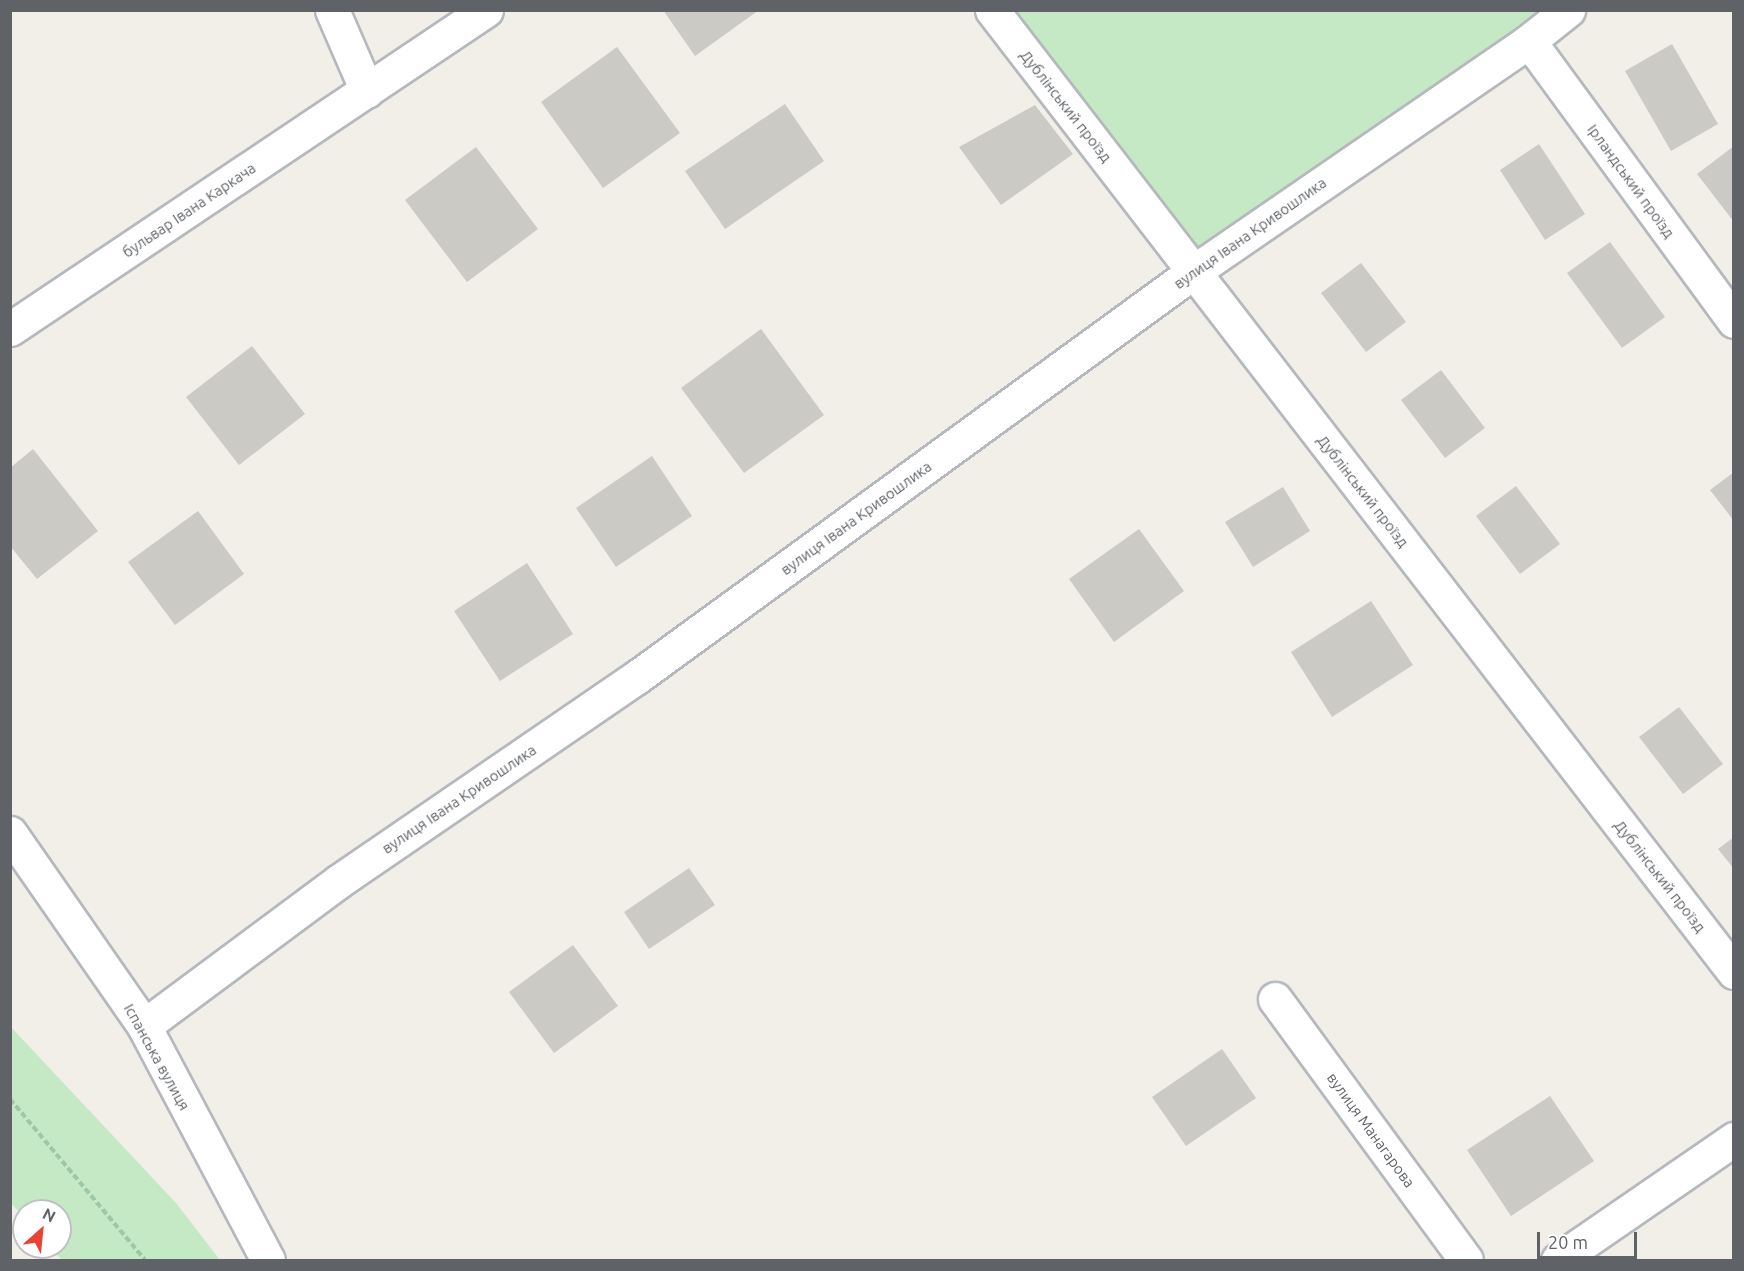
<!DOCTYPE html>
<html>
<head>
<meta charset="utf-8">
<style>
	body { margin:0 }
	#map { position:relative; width:1744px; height:1271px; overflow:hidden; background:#f1efe8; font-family:Ubuntu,sans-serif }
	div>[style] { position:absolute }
	.green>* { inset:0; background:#c5e8c5 }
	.building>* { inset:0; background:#cccac5 }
	.path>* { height:4px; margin-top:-2px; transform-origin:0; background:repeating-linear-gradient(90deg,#9cc7a9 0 6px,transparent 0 9px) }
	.roads { filter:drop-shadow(2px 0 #b5b8bc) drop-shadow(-2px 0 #b5b8bc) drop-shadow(0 2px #b5b8bc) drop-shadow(0 -2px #b5b8bc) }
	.minor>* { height:33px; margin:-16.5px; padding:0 16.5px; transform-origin:16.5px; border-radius:16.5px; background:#fff }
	span { translate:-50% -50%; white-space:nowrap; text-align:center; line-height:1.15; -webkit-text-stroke:6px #fff; paint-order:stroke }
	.street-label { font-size:15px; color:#5f6368 }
	.frame { position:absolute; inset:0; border:12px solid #5f6368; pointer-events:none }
	.north { position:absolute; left:12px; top:1199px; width:60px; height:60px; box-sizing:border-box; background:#fff; border:2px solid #bfc1c3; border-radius:50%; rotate:27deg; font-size:16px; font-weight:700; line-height:24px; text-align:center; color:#5f6368 }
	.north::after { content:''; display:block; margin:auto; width:21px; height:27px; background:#ea4335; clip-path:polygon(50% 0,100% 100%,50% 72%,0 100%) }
	.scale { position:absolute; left:1537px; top:1232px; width:100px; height:27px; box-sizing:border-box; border:3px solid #5f6368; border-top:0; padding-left:8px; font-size:18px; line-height:21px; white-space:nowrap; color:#5f6368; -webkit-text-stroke:4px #fff; paint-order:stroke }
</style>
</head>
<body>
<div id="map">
	<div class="green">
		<i style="clip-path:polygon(992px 11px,1555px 11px,1193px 272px)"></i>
		<i style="clip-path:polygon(10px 1026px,176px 1203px,220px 1260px,62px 1260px,50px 1247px,60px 1247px,60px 1211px,24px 1211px,24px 1218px,11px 1203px)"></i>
	</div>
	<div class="building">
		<i style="clip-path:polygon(663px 10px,759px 10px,695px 56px)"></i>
		<i style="clip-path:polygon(1672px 44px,1718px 124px,1671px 151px,1625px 71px)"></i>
		<i style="clip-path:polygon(617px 47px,680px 133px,603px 188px,541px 102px)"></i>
		<i style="clip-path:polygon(785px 104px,824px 161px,725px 229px,685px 171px)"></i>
		<i style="clip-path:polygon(1035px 105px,1073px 154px,1001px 205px,959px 147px)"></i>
		<i style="clip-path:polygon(1539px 144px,1585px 214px,1545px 240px,1500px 170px)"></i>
		<i style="clip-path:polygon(1734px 146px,1734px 222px,1697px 174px)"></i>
		<i style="clip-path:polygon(476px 147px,538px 229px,467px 282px,405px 200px)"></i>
		<i style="clip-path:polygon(1610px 242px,1665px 317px,1622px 348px,1567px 273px)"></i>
		<i style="clip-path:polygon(1361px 263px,1406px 322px,1366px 352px,1321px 293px)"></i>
		<i style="clip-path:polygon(761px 329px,824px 415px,744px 473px,681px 388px)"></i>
		<i style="clip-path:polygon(252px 346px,305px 414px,239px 465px,186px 397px)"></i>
		<i style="clip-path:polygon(1441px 370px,1485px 428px,1445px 458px,1401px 400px)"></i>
		<i style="clip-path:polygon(33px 449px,98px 531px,37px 579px,10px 546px,10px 468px)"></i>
		<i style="clip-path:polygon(652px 456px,692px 516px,616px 567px,576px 508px)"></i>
		<i style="clip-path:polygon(1734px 472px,1734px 521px,1710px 490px)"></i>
		<i style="clip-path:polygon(1516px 486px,1560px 544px,1520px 574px,1476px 516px)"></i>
		<i style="clip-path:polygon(1283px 487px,1310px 531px,1253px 567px,1225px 522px)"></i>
		<i style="clip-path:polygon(198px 511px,244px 574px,175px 625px,128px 562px)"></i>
		<i style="clip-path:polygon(1139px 529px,1184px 591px,1114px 642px,1069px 579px)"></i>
		<i style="clip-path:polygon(527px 563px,573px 634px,500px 681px,454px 611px)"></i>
		<i style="clip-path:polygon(1371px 601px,1413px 665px,1332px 717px,1291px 652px)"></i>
		<i style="clip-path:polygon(1679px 707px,1723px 764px,1683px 794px,1639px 737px)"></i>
		<i style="clip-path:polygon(1734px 837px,1734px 869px,1718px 849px)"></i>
		<i style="clip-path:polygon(689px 868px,715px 905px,649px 949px,624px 912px)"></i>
		<i style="clip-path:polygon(573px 945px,618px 1006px,554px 1053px,509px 992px)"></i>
		<i style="clip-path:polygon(1222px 1049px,1256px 1098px,1186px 1146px,1152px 1097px)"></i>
		<i style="clip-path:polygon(1550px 1096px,1594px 1161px,1511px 1216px,1467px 1150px)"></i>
	</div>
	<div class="path">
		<i style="left:10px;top:1099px;width:210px;rotate:50deg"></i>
	</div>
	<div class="roads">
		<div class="minor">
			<i style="left:332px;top:10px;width:88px;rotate:66.6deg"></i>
			<i style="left:992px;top:10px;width:1215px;rotate:52.36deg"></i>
			<i style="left:1529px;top:41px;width:347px;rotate:53.8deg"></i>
			<i style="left:10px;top:329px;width:573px;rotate:-33.83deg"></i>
			<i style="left:10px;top:833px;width:235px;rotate:55.2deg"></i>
			<i style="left:144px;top:1026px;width:265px;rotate:62.1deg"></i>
			<i style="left:1275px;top:999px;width:323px;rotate:53.8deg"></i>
			<i style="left:144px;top:1026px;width:243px;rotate:-36.6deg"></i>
			<i style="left:339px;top:881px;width:361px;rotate:-34.4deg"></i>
			<i style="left:637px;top:677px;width:688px;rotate:-36.07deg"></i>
			<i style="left:1193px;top:272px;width:408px;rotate:-34.5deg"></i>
			<i style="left:1529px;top:41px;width:50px;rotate:-38.5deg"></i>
			<i style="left:1558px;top:1260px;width:214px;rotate:-34.5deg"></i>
		</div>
	</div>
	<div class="street-label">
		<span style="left:1066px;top:106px;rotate:52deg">Дублінський проїзд</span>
		<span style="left:1631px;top:181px;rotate:54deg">Ірландський проїзд</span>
		<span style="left:189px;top:210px;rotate:-34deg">бульвар Івана Каркача</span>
		<span style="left:1250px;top:233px;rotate:-35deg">вулиця Івана Кривошлика</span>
		<span style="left:1363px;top:491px;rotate:52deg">Дублінський проїзд</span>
		<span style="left:856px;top:518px;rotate:-36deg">вулиця Івана Кривошлика</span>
		<span style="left:459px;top:799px;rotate:-34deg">вулиця Івана Кривошлика</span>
		<span style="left:1660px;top:876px;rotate:52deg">Дублінський проїзд</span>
		<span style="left:157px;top:1057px;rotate:61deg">Іспанська вулиця</span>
		<span style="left:1371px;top:1130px;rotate:54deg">вулиця Манагарова</span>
	</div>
	<div class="frame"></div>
	<div class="north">N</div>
	<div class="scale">20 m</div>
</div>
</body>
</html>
